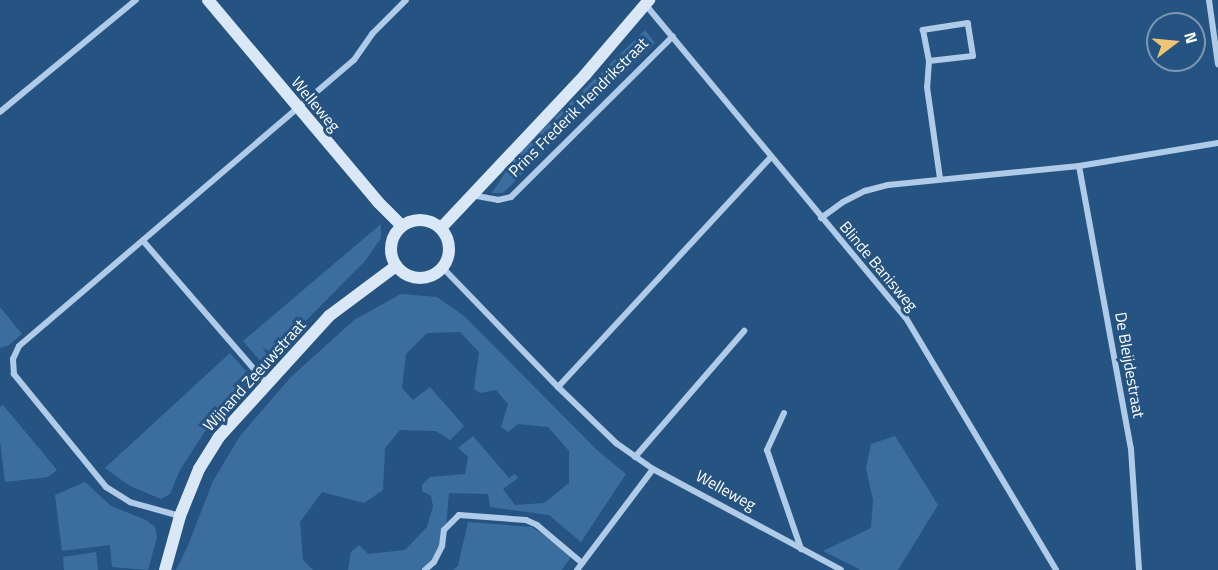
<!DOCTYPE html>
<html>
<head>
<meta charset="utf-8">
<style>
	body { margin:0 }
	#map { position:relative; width:1218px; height:570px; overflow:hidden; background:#265482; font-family:"Titillium Web",sans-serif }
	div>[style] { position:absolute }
	.green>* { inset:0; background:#3b6e9f }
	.street>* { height:6px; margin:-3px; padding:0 3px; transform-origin:3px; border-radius:3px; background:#afcbe7 }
	.secondary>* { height:12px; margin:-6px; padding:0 6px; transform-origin:6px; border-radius:6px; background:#d9e7f6 }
	.secondary>.ring { margin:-6px; padding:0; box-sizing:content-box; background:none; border:12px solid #d9e7f6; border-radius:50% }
	span { translate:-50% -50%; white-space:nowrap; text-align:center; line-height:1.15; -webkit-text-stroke:6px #265482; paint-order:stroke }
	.street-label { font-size:16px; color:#fff }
	.north { position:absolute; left:1146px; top:12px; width:60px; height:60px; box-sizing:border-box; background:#265482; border:2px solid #7d98b4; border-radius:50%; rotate:74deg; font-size:16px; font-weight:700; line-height:24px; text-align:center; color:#fff }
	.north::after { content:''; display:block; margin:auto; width:21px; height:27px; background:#efc574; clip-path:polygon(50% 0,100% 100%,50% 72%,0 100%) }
</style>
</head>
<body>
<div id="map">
	<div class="green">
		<i style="clip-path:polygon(645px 30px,655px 43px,503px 193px,492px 193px,518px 153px)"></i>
		<i style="clip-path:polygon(381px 224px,381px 238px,365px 261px,263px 364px,243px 341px)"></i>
		<i style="clip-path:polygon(401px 294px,437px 297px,464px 316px,598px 451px,626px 474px,581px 542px,549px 515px,490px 507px,488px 494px,449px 493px,444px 548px,421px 570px,348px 570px,351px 552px,359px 545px,368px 554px,405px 550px,427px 527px,433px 506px,431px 496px,422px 491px,422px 485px,430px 477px,465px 474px,468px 457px,458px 448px,473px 436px,509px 478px,515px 474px,518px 478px,503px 489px,515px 505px,544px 503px,569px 483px,569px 451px,548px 427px,518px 424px,508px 432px,501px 427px,508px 404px,496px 390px,480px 393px,474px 389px,479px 352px,460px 332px,427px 333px,406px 354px,402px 388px,413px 400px,430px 387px,464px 426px,450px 440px,436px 431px,400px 430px,385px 448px,383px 490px,364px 503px,322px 492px,300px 522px,303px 560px,313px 570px,176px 570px,187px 548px,213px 481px,240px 436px,291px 377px,354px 320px)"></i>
		<i style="clip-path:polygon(0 307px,22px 334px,9px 345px,0 348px)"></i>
		<i style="clip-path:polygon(230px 353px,251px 377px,205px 431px,180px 470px,170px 494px,161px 499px,130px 486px,105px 468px)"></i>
		<i style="clip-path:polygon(3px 405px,57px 470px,48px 477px,5px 482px,0 441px,0 407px)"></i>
		<i style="clip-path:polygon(895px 436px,938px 505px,898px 570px,861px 570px,823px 551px,871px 528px,873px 500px,866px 468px,871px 444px)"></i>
		<i style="clip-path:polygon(85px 482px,111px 506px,146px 520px,155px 527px,157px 537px,148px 570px,112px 567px,110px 545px,62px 551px,55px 495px)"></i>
		<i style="clip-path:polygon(468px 522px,532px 527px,572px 555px,562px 570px,453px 570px,458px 566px)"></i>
		<i style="clip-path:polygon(96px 552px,98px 570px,64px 570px,63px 557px)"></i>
	</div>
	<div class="street">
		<i style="left:1209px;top:0;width:65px;rotate:82deg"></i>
		<i style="left:645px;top:4px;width:408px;rotate:50.3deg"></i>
		<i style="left:906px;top:318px;width:293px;rotate:59.2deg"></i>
		<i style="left:929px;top:61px;width:44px;rotate:-6.5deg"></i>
		<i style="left:973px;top:56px;width:33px;rotate:-99deg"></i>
		<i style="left:968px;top:23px;width:46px;rotate:171.2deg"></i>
		<i style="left:923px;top:30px;width:32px;rotate:79deg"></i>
		<i style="left:929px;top:61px;width:26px;rotate:94deg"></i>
		<i style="left:927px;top:87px;width:92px;rotate:81.9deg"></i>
		<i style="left:0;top:112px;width:176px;rotate:-39.5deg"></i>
		<i style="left:1079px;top:166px;width:288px;rotate:79.6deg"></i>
		<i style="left:1131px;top:449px;width:121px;rotate:86.2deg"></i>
		<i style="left:471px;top:195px;width:27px;rotate:10deg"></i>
		<i style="left:498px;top:200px;width:13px;rotate:-13deg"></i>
		<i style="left:511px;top:197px;width:228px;rotate:-44.8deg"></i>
		<i style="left:821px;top:218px;width:27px;rotate:-36deg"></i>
		<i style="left:843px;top:202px;width:25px;rotate:-27deg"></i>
		<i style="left:865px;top:191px;width:24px;rotate:-15deg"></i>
		<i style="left:888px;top:185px;width:192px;rotate:-5.7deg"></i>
		<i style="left:1079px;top:166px;width:141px;rotate:-9.4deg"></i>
		<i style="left:144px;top:242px;width:188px;rotate:49.1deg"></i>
		<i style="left:443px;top:268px;width:165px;rotate:46deg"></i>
		<i style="left:558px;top:387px;width:81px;rotate:44deg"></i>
		<i style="left:616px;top:443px;width:45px;rotate:35.1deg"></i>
		<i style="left:653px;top:469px;width:213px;rotate:28.2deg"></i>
		<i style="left:558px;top:387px;width:313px;rotate:-47.2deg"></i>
		<i style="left:784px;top:413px;width:41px;rotate:114.7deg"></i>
		<i style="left:767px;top:450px;width:105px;rotate:71deg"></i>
		<i style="left:635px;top:457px;width:167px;rotate:-49.1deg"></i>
		<i style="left:180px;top:516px;width:52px;rotate:-164.4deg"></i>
		<i style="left:130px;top:502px;width:28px;rotate:-148deg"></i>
		<i style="left:106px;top:487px;width:146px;rotate:-129.2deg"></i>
		<i style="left:14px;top:374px;width:15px;rotate:-94deg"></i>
		<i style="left:13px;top:359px;width:14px;rotate:-65deg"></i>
		<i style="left:19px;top:346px;width:440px;rotate:-40.5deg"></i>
		<i style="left:354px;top:60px;width:32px;rotate:-55deg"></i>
		<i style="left:372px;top:34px;width:48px;rotate:-45deg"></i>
		<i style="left:425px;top:570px;width:12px;rotate:-42deg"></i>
		<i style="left:434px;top:562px;width:18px;rotate:-63deg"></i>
		<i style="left:442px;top:546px;width:16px;rotate:-83deg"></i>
		<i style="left:444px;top:530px;width:21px;rotate:-45deg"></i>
		<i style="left:459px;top:515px;width:67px;rotate:4.3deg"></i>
		<i style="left:526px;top:520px;width:12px;rotate:24deg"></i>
		<i style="left:537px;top:525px;width:59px;rotate:40.2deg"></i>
		<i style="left:577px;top:570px;width:126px;rotate:-53deg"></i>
	</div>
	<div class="secondary">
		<i style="left:208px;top:0;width:264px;rotate:49.9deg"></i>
		<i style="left:378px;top:202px;width:34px;rotate:45deg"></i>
		<i class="ring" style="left:391px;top:220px;width:46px;height:46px"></i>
		<i style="left:441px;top:228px;width:210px;rotate:-46.7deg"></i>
		<i style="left:585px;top:75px;width:99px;rotate:-49.5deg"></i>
		<i style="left:165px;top:570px;width:56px;rotate:-74.5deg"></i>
		<i style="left:180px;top:516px;width:51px;rotate:-68deg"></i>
		<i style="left:199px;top:469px;width:38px;rotate:-58deg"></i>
		<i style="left:219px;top:437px;width:164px;rotate:-47.7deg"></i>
		<i style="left:329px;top:316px;width:84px;rotate:-36.7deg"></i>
	</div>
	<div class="street-label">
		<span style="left:316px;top:104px;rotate:50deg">Welleweg</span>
		<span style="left:578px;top:107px;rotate:-45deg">Prins Frederik Hendrikstraat</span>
		<span style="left:879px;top:266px;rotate:50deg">Blinde Banisweg</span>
		<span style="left:1130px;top:365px;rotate:80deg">De Bleijdestraat</span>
		<span style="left:254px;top:375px;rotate:-48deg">Wijnand Zeeuwstraat</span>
		<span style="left:726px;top:490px;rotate:29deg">Welleweg</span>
	</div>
	<div class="north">N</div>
</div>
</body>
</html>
